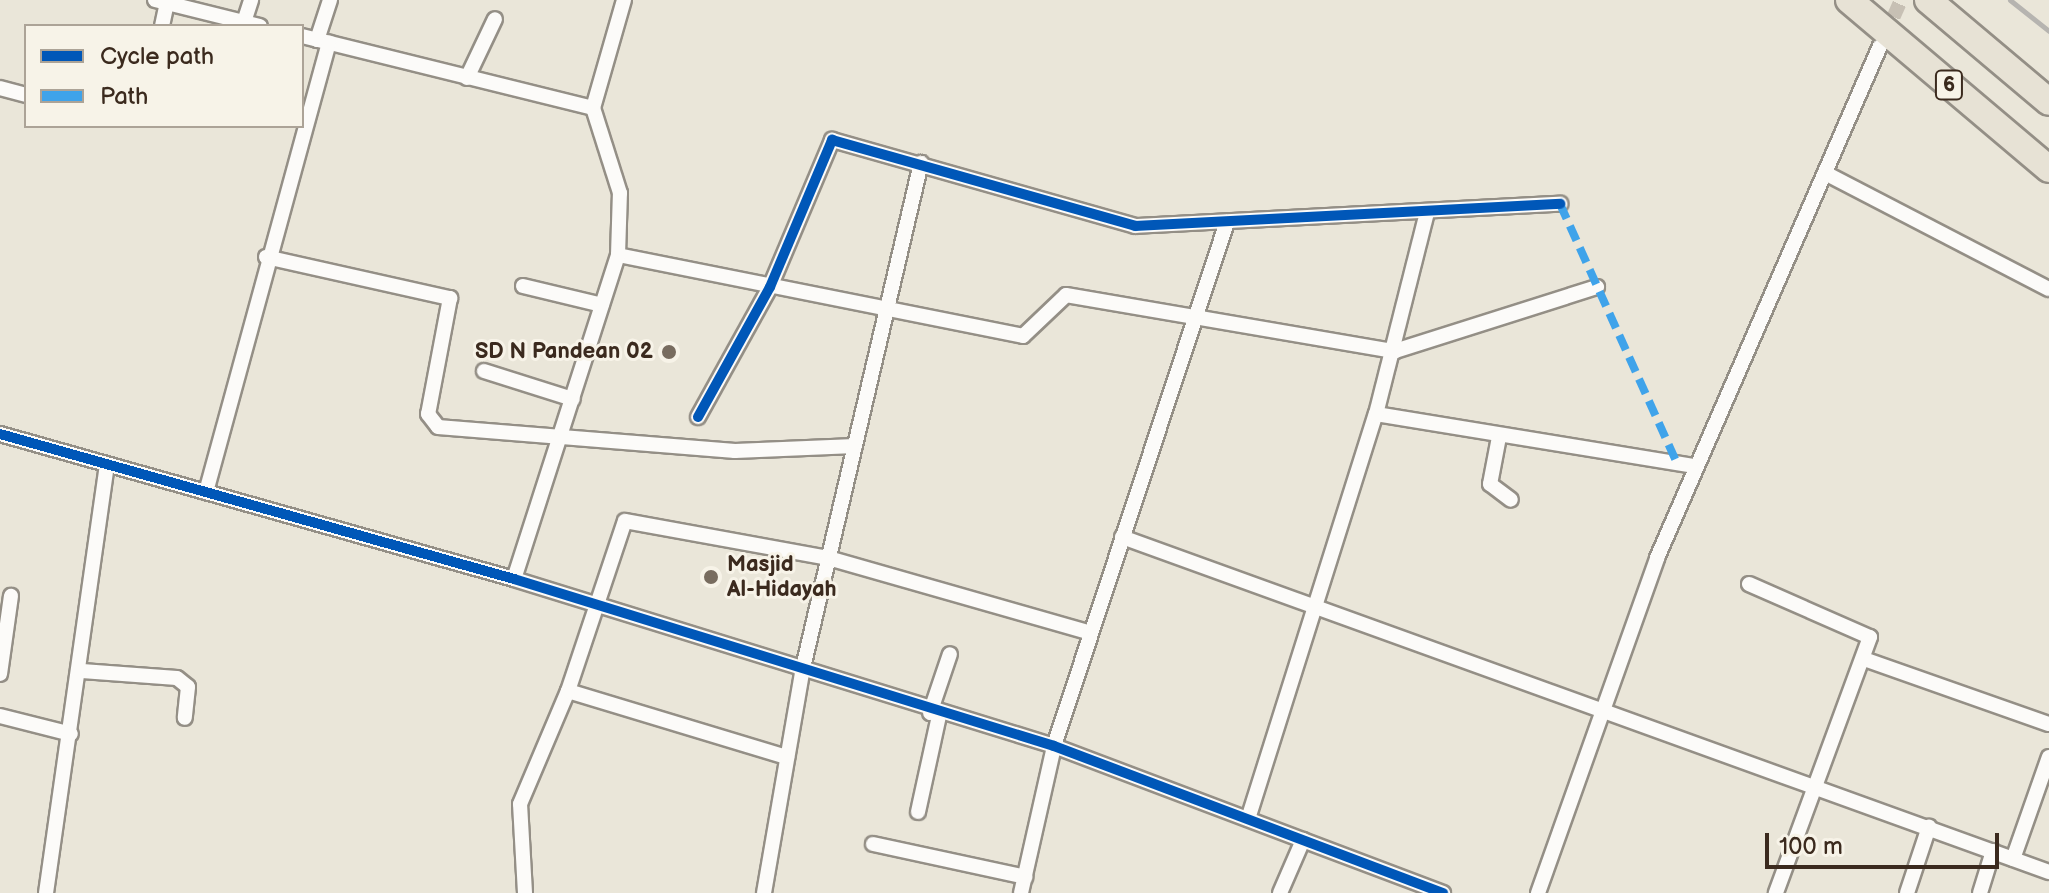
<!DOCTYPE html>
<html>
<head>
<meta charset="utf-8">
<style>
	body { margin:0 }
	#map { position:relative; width:2049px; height:893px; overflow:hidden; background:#eae6d9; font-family:"Balsamiq Sans",sans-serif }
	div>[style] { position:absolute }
	.street-tunnel>* { height:14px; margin-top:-7px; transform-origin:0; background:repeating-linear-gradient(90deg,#c7c0b4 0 14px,transparent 0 21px) }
	.roads { filter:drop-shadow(2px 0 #948f86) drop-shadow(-2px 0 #948f86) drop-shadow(0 2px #948f86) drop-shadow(0 -2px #948f86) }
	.street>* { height:14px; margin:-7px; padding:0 7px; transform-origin:7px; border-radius:7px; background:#fcfbf9 }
	.highway>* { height:26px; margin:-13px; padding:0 13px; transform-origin:13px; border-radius:13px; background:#e7e2d5 }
	.rail>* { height:5px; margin:-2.5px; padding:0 2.5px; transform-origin:2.5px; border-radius:2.5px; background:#b6b4b0 }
	.quiet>* { height:8px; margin-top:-4px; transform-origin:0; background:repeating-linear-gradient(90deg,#3fa3ea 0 16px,transparent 0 24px) }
	.cycleway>* { height:10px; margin:-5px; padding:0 5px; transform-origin:5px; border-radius:5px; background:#0057b8 }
	.dots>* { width:22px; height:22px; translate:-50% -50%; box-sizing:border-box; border:4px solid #f7f3e8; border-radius:50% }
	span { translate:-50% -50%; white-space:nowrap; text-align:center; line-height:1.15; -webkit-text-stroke:6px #f7f3e8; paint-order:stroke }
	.shield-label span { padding:2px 6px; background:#f7f3e8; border:2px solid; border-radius:6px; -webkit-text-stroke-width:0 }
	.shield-label { font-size:20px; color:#3b2a1e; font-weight:700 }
	.poi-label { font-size:22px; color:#3b2a1e; font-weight:700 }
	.right { translate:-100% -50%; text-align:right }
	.left { translate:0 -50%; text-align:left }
	.legend { position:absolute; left:24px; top:24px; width:280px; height:104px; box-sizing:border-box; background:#f7f3e8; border:2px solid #aca397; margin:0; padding:10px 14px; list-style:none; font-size:24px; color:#3b2a1e }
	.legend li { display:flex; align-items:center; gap:16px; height:40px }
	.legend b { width:40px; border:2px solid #aca397 }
	.scale { position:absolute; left:1765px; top:833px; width:234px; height:36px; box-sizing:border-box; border:4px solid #3b2a1e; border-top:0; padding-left:10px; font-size:24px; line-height:28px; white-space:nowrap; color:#3b2a1e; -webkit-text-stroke:6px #f7f3e8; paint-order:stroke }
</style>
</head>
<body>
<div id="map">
	<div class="street-tunnel">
		<i style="left:1885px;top:36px;width:39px;rotate:-66deg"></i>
	</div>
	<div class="roads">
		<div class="street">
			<i style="left:155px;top:0;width:108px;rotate:13.9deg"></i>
			<i style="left:244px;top:22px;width:23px;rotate:-72deg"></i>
			<i style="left:162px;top:26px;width:25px;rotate:-78deg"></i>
			<i style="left:302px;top:36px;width:300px;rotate:13.9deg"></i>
			<i style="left:317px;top:40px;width:42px;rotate:-72deg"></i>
			<i style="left:467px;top:78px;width:65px;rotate:-64.6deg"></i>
			<i style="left:0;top:88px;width:27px;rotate:15deg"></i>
			<i style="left:1825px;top:173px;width:252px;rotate:27.4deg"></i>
			<i style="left:618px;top:255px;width:413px;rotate:11.3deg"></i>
			<i style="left:1023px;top:336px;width:59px;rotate:-43.6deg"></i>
			<i style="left:1066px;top:295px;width:334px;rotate:9.7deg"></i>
			<i style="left:1395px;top:351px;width:212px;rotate:-17.6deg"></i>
			<i style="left:266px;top:257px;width:189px;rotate:12.6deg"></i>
			<i style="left:450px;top:298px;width:118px;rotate:100.7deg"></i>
			<i style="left:428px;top:414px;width:16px;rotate:52deg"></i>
			<i style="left:438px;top:427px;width:298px;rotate:4.6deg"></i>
			<i style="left:735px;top:451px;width:120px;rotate:-2.4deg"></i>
			<i style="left:523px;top:286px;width:81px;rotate:13.5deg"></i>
			<i style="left:484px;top:371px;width:93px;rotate:17.5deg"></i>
			<i style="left:1376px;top:414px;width:323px;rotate:9.3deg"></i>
			<i style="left:698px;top:417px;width:149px;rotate:-61deg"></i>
			<i style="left:770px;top:287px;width:160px;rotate:-67.1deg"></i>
			<i style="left:832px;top:140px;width:315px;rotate:15.8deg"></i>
			<i style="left:1135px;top:226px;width:426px;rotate:-3deg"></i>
			<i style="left:0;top:434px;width:534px;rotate:15.75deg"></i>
			<i style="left:514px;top:579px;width:565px;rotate:17.18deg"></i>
			<i style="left:1054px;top:746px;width:416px;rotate:20.7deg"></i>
			<i style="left:1499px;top:437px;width:48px;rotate:100.8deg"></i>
			<i style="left:1490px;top:484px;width:26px;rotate:37deg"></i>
			<i style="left:206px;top:492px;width:466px;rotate:-74.7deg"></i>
			<i style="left:1122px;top:537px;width:986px;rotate:19.87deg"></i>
			<i style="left:514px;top:579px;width:340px;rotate:-72.2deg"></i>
			<i style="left:618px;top:255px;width:62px;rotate:-88.2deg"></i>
			<i style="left:620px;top:193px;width:89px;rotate:-107.6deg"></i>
			<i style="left:593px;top:108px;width:112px;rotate:-74deg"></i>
			<i style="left:1749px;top:584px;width:132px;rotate:23.7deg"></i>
			<i style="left:1870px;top:637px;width:273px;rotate:110.2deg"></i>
			<i style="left:1864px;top:659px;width:196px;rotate:19.4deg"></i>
			<i style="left:82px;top:671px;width:95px;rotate:4.2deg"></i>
			<i style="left:177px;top:678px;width:14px;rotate:39deg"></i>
			<i style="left:188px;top:687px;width:31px;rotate:96deg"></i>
			<i style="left:0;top:674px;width:79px;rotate:-82deg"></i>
			<i style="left:568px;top:691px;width:229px;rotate:16.8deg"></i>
			<i style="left:930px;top:713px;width:62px;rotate:-71.3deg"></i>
			<i style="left:0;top:716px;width:73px;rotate:14.2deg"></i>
			<i style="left:918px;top:812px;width:98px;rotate:-77.7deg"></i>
			<i style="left:1248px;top:819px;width:425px;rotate:-72.5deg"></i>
			<i style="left:1376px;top:414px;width:208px;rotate:-75.8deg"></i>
			<i style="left:873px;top:844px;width:156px;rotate:12.2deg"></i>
			<i style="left:2013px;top:859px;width:108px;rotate:-70.6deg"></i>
			<i style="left:46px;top:893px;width:431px;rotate:-81.9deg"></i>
			<i style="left:525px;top:893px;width:89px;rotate:-93.2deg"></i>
			<i style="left:520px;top:804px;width:123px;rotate:-67deg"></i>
			<i style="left:568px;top:691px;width:179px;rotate:-71.5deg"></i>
			<i style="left:625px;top:521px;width:206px;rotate:10.3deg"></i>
			<i style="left:828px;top:558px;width:273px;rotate:15.9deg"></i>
			<i style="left:764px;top:893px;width:224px;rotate:-80.2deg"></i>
			<i style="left:802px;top:672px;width:523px;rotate:-76.84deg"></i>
			<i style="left:1021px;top:893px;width:151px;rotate:-77.3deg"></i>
			<i style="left:1054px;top:746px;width:552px;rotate:-71.73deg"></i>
			<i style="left:1280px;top:893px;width:58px;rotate:-66.5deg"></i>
			<i style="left:1538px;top:893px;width:356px;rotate:-70.4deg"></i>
			<i style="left:1657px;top:558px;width:558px;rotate:-66.46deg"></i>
			<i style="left:1907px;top:893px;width:70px;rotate:-71.6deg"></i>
			<i style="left:1980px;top:893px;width:44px;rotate:-72.8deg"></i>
		</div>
		<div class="highway">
			<i style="left:1849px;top:0;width:262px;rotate:40.2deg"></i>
			<i style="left:1928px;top:0;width:158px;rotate:40.1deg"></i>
		</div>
	</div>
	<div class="rail">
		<i style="left:2010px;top:0;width:50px;rotate:38.5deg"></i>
	</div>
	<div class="quiet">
		<i style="left:1560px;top:204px;width:284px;rotate:65.7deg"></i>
	</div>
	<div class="cycleway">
		<i style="left:698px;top:417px;width:149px;rotate:-61deg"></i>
		<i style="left:770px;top:287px;width:160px;rotate:-67.1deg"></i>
		<i style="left:832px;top:140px;width:315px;rotate:15.8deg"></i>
		<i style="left:1135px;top:226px;width:426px;rotate:-3deg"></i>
		<i style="left:0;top:434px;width:534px;rotate:15.75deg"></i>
		<i style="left:514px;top:579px;width:565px;rotate:17.18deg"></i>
		<i style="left:1054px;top:746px;width:416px;rotate:20.7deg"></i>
	</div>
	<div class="dots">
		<i style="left:669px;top:352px;background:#786c5f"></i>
		<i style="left:711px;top:577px;background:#786c5f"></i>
	</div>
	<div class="shield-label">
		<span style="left:1949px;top:85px">6</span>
	</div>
	<div class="poi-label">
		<span class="right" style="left:653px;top:352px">SD N Pandean 02</span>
		<span class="left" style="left:727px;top:577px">Masjid<br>Al-Hidayah</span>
	</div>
	<ul class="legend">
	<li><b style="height:10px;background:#0057b8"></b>Cycle path</li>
	<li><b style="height:10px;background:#3fa3ea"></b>Path</li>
	</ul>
	<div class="scale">100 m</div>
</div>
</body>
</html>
